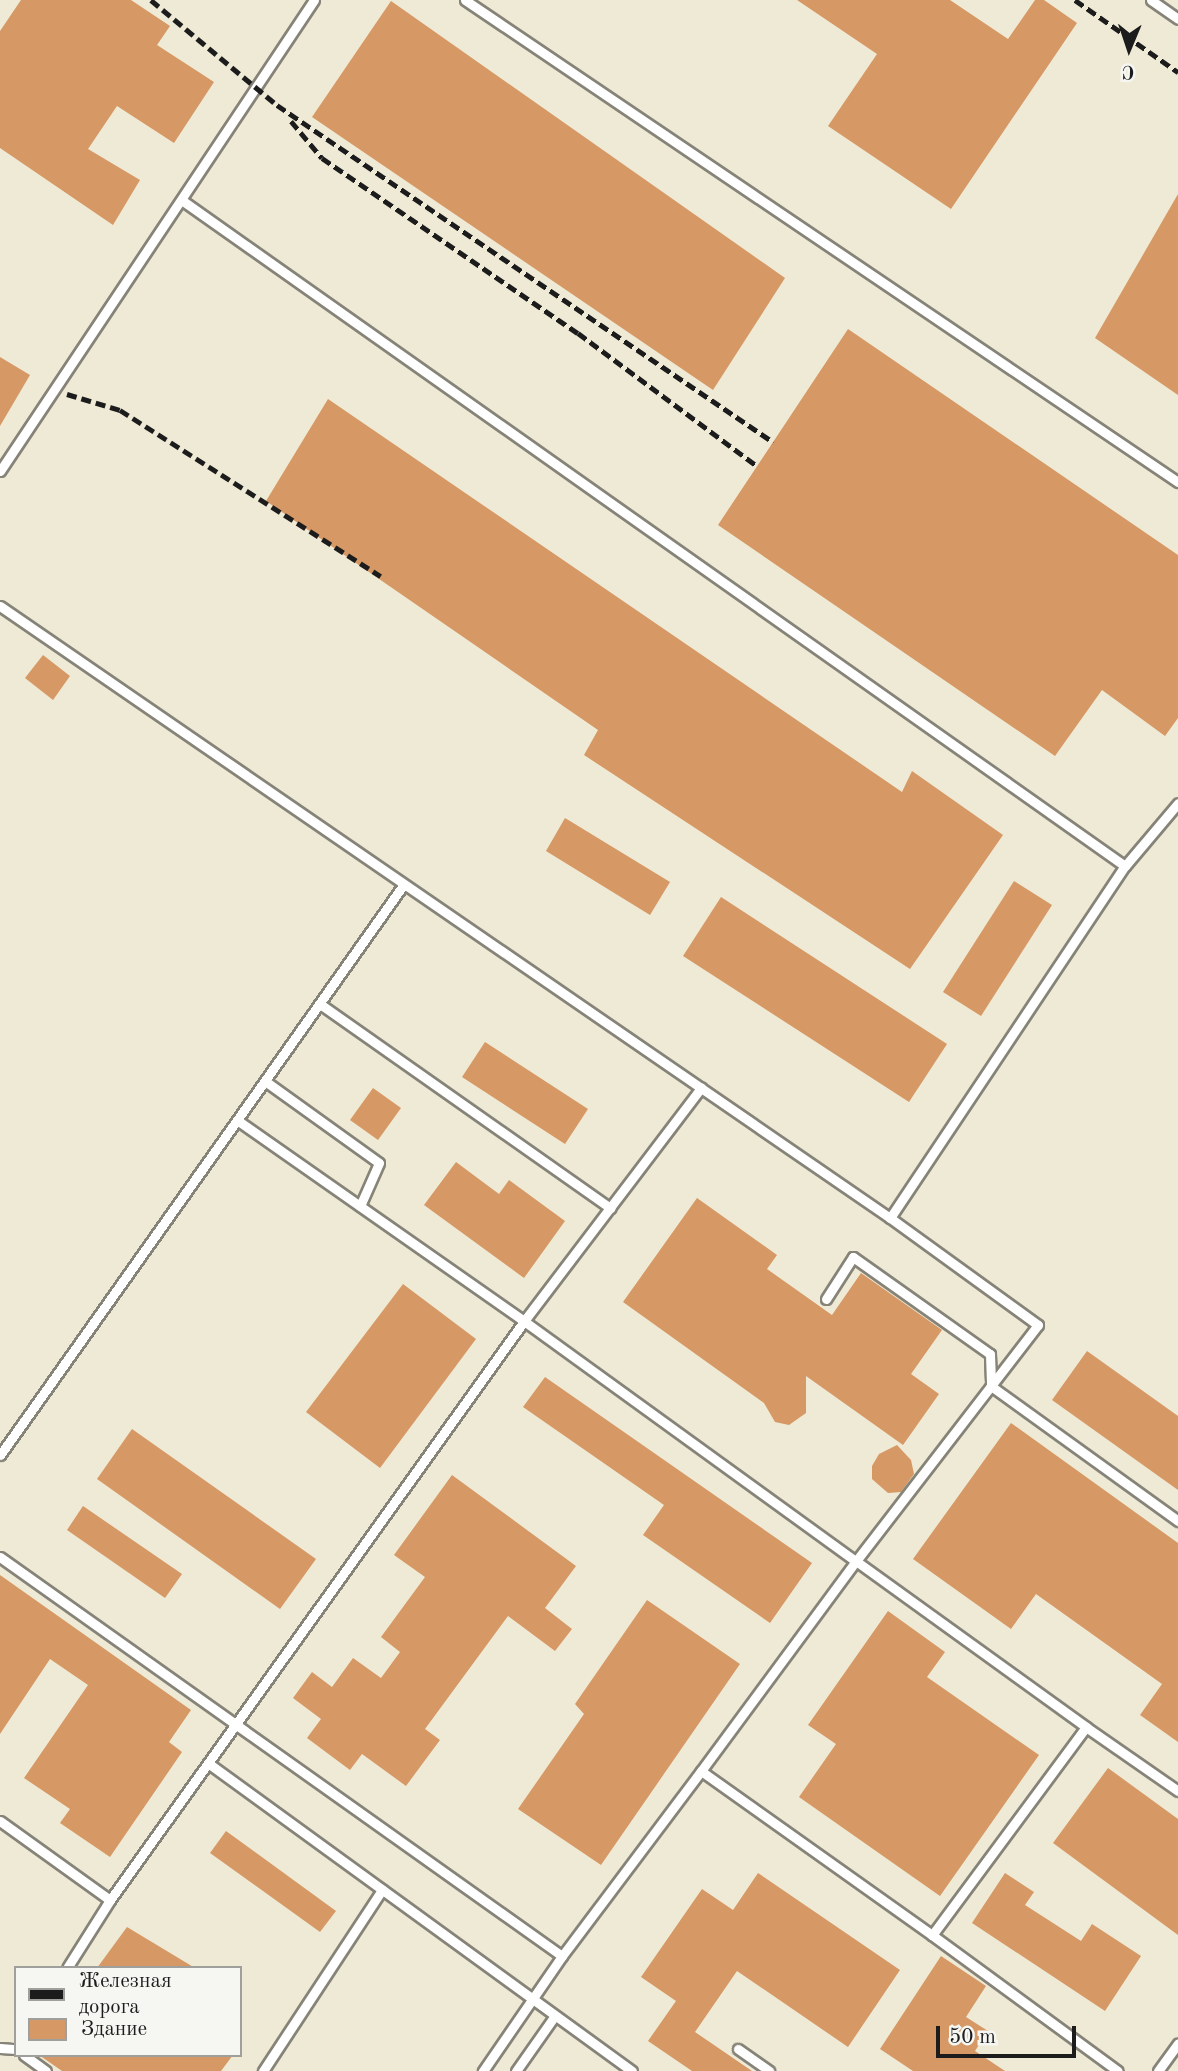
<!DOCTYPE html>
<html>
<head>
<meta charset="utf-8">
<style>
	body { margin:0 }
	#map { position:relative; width:1178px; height:2071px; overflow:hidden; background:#efead5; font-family:"Old Standard TT",serif }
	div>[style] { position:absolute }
	.building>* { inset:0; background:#d69864 }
	.roads { filter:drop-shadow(2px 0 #868378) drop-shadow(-2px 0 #868378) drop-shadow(0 2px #868378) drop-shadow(0 -2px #868378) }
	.service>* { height:9px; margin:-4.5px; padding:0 4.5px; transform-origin:4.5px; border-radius:4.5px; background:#fff }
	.rail>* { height:5px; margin-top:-2.5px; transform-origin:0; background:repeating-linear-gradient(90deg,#1c1c1c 0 10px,transparent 0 15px) }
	span { translate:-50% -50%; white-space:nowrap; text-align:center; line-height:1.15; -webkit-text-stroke:7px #f6f6f2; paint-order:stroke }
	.legend { position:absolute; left:14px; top:1966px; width:228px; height:91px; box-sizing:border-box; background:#f6f6f2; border:2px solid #9f9f9c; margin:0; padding:9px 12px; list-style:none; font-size:21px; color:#1c1c1c }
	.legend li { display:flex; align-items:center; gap:14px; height:35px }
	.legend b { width:35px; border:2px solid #9f9f9c }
	.north { position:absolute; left:1094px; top:14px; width:70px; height:70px; -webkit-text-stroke:5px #f6f6f2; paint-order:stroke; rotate:182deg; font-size:19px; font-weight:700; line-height:28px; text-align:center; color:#1c1c1c }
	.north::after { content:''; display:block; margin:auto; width:24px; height:32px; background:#1c1c1c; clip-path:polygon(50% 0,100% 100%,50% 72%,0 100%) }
	.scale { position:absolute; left:936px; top:2026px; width:140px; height:32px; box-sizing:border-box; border:4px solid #1c1c1c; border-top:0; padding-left:9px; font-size:21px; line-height:24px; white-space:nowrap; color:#1c1c1c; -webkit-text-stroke:5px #f6f6f2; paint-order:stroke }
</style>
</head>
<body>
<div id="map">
	<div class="building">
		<i style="clip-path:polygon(21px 0,131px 0,170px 26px,157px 45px,214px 82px,174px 143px,117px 106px,88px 149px,140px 180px,113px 225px,0 148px,0 31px)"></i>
		<i style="clip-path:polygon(797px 0,950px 0,1008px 39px,1035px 0,1044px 0,1077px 23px,951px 209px,828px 126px,877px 54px)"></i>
		<i style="clip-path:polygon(391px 1px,785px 278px,713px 390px,312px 117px)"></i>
		<i style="clip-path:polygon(1178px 194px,1178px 395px,1095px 338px)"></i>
		<i style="clip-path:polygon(848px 329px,1178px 555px,1178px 718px,1165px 736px,1102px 690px,1055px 756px,718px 525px)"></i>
		<i style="clip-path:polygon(0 357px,30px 375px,0 426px)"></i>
		<i style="clip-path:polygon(328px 399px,902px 792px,912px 771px,1003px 835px,910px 969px,584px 755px,598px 730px,266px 501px)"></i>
		<i style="clip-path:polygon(43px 655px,70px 676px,53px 700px,25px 678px)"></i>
		<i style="clip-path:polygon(565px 818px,670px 882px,650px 915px,546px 851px)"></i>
		<i style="clip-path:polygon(1014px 881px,1052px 905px,981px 1016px,943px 992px)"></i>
		<i style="clip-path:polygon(721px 897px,947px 1044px,909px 1102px,683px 956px)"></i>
		<i style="clip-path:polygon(485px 1042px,588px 1109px,565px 1144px,462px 1077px)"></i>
		<i style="clip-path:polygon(373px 1088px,401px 1108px,378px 1140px,350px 1120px)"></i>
		<i style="clip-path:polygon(456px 1162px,499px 1194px,509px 1180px,565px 1221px,524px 1278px,424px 1205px)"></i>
		<i style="clip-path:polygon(697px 1198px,777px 1255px,767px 1269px,832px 1315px,861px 1273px,942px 1330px,911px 1374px,939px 1394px,903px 1445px,806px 1376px,806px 1413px,789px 1425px,775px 1422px,764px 1403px,623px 1302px)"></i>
		<i style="clip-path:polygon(403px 1284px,476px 1339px,380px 1468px,306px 1412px)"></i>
		<i style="clip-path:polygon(1087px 1351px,1178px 1416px,1178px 1490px,1052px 1400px)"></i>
		<i style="clip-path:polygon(545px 1377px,812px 1563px,770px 1623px,643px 1535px,664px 1505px,523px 1407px)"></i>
		<i style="clip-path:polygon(1011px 1423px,1178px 1543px,1178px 1742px,1140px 1715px,1162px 1684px,1036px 1594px,1011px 1629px,913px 1559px)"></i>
		<i style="clip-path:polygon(132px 1429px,316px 1559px,280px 1609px,97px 1479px)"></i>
		<i style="clip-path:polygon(897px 1445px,911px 1460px,914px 1474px,901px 1492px,888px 1493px,872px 1479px,872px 1466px,879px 1454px)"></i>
		<i style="clip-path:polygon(452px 1475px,576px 1566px,545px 1608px,572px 1629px,555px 1651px,508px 1616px,425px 1729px,440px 1740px,406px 1786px,362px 1754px,350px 1770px,307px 1738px,321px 1719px,293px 1698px,312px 1672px,332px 1687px,353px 1658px,381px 1678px,400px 1652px,381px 1637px,425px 1577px,394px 1555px)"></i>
		<i style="clip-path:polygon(83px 1506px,182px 1574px,165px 1598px,67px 1530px)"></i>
		<i style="clip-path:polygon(0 1575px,191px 1710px,169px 1742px,182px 1752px,110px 1857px,60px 1823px,70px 1809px,24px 1778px,88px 1685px,50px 1659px,0 1734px)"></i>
		<i style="clip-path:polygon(647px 1600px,740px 1664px,601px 1865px,518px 1809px,584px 1714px,575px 1704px)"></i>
		<i style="clip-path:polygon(888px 1611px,945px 1652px,927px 1677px,1039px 1755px,940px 1896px,799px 1797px,836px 1744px,808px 1725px)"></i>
		<i style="clip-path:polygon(1108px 1768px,1178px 1819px,1178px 1935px,1053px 1843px)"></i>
		<i style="clip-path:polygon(226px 1831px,336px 1911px,320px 1932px,210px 1853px)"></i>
		<i style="clip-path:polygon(758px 1873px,900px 1970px,848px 2047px,737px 1971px,695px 2032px,752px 2071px,692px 2071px,648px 2041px,676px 2001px,641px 1977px,702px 1889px,733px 1910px)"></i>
		<i style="clip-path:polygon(1005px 1873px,1034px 1892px,1025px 1905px,1081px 1941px,1092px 1924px,1141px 1956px,1105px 2011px,972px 1923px)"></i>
		<i style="clip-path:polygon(127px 1927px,195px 1968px,97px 1968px)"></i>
		<i style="clip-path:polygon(941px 1956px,986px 1986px,966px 2017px,988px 2031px,975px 2051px,1005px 2071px,913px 2071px,880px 2049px)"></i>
		<i style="clip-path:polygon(39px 2055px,233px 2055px,221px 2071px,62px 2071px)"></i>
	</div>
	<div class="roads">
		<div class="service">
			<i style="left:465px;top:0;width:861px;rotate:34.06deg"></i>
			<i style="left:1151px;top:0;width:33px;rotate:35deg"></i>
			<i style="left:183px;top:201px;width:1153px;rotate:35.22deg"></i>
			<i style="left:0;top:471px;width:566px;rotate:-56.31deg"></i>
			<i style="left:0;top:606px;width:1080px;rotate:34.51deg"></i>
			<i style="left:890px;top:1218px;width:423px;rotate:-56.3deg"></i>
			<i style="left:1125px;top:866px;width:82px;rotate:-49.9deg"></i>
			<i style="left:320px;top:1004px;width:355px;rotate:35.1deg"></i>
			<i style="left:265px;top:1081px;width:140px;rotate:35.7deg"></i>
			<i style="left:379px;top:1163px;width:47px;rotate:113.8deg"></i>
			<i style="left:237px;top:1120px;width:350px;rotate:35deg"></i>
			<i style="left:524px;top:1321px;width:293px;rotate:-52.8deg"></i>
			<i style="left:826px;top:1299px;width:50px;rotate:-57.3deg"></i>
			<i style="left:853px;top:1257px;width:168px;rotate:35.3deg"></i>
			<i style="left:990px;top:1354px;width:32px;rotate:88deg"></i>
			<i style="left:991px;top:1386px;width:231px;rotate:35.8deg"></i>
			<i style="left:0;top:1455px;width:699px;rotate:-54.72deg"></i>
			<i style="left:0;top:1557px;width:689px;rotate:35.37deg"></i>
			<i style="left:562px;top:1956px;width:140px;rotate:124.5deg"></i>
			<i style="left:1086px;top:1727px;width:112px;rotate:34.8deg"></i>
			<i style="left:208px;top:1763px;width:524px;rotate:36deg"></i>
			<i style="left:0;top:1821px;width:135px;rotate:35.7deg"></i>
			<i style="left:110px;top:1900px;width:80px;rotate:122.3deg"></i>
			<i style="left:110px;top:1900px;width:712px;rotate:-54.43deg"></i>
			<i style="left:524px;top:1321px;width:410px;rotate:35.9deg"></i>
			<i style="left:856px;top:1561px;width:284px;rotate:35.8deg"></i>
			<i style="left:1086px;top:1727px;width:259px;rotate:126.5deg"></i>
			<i style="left:932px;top:1935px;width:283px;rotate:-144.6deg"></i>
			<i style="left:701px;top:1771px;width:261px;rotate:-53.6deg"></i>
			<i style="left:856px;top:1561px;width:298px;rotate:-52.4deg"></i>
			<i style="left:1038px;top:1325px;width:183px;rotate:-144.1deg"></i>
			<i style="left:932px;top:1935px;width:230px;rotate:36.2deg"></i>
			<i style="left:562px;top:1956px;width:231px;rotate:-53.1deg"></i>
			<i style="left:0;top:2048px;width:16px;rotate:4deg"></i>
			<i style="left:738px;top:2049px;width:38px;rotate:35deg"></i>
			<i style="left:24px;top:2055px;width:27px;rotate:36deg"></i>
			<i style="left:263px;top:2071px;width:217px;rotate:-56.7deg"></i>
			<i style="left:516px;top:2071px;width:66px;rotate:-54.9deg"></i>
			<i style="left:1158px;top:2071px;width:34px;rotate:-54deg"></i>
		</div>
	</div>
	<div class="rail">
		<i style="left:151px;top:0;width:164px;rotate:39.8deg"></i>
		<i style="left:277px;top:105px;width:600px;rotate:34.19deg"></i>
		<i style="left:1075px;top:0;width:126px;rotate:35deg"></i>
		<i style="left:291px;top:121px;width:48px;rotate:50deg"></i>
		<i style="left:322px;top:158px;width:310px;rotate:34.4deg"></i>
		<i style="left:578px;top:333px;width:223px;rotate:36.6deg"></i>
		<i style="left:67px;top:394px;width:55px;rotate:16.8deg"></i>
		<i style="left:120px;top:410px;width:309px;rotate:32.5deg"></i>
	</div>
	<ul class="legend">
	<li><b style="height:9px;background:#1c1c1c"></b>Железная дорога</li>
	<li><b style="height:19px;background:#d69864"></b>Здание</li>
	</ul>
	<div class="north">С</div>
	<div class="scale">50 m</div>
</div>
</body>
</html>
